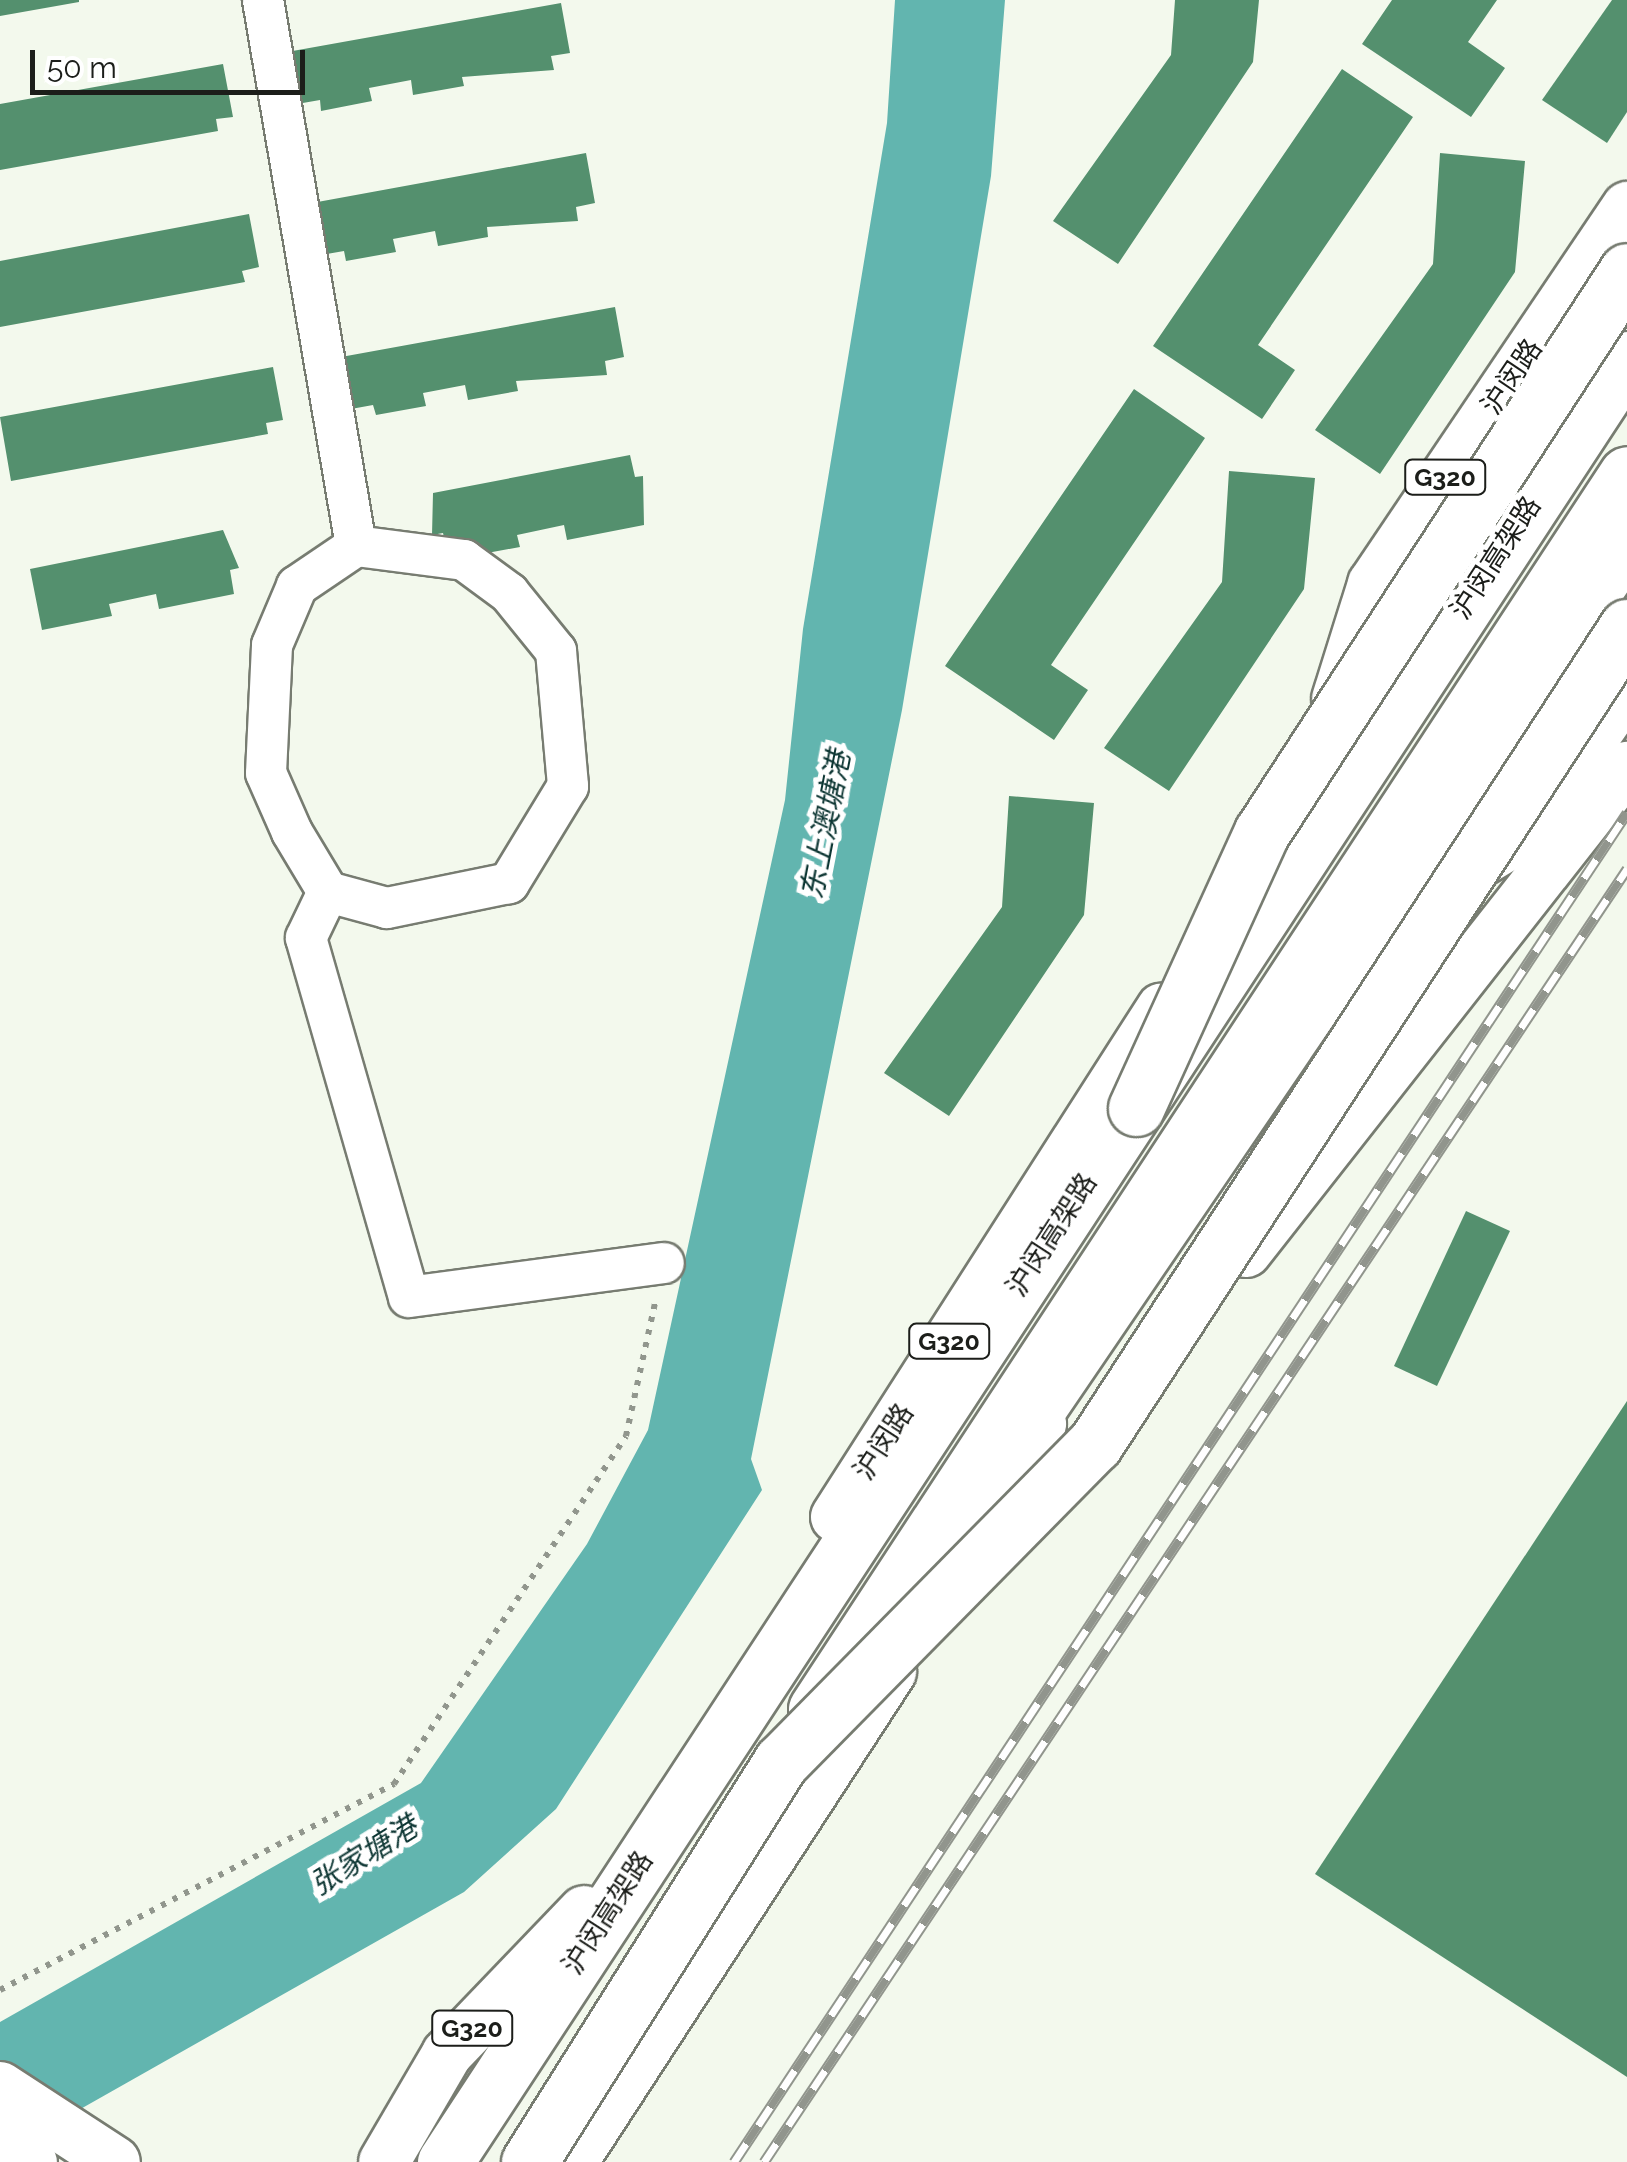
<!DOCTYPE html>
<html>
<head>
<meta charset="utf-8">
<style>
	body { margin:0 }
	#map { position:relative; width:1627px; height:2162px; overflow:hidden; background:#f3f9ed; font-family:Raleway,"Noto Sans SC",sans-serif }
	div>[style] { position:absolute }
	.water>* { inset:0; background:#62b5af }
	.building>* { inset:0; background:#54906e }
	.path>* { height:6px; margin-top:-3px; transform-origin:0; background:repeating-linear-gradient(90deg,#91968d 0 5px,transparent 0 13px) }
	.roads { filter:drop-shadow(2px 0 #777c71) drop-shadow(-2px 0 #777c71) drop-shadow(0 2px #777c71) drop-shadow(0 -2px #777c71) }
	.minor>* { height:40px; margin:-20px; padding:0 20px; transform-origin:20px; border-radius:20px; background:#fff }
	.major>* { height:50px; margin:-25px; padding:0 25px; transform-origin:25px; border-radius:25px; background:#fff }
	.highway>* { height:55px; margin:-27.5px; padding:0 27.5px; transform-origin:27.5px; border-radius:27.5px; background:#fff }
	.rail>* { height:11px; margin-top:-5.5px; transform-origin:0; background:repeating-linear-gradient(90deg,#fff 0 22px,#91958d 0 44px); box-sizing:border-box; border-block:2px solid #91958d }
	.bridges { filter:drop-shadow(2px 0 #777c71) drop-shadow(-2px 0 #777c71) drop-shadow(0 2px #777c71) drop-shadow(0 -2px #777c71) }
	.highway-bridge>* { height:55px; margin:-27.5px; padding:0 27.5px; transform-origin:27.5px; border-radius:27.5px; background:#fff }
	span { translate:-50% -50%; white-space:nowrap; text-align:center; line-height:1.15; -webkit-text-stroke:10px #fff; paint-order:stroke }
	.shield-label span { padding:2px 8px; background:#fff; border:2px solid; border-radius:8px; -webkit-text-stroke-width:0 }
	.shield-label { font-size:25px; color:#1c1e1a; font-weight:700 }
	.street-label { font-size:28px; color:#1c1e1a }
	.water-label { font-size:30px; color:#0d3633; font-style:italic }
	.scale { position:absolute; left:30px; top:50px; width:275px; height:45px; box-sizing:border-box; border:5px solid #1c1e1a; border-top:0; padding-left:12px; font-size:30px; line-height:35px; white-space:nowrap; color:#1c1e1a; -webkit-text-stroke:8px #fff; paint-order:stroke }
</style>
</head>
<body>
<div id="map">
	<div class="water">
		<i style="clip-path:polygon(895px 0,1005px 0,991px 176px,902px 710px,751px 1459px,762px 1490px,556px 1809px,464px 1892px,77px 2111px,0 2133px,0 2022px,421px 1783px,587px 1544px,648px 1430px,785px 800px,803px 629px,887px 123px)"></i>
	</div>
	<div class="building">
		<i style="clip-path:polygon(0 0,79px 0,79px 2px,0 16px)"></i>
		<i style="clip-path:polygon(1175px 0,1259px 0,1253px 62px,1118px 264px,1053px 221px,1171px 55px)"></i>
		<i style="clip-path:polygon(1392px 0,1497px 0,1468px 42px,1505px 68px,1471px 117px,1362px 44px)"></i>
		<i style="clip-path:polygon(1612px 0,1627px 0,1627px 112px,1607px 143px,1542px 100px)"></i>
		<i style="clip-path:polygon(561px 3px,570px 53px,551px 56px,554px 70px,462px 77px,464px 86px,413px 95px,411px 80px,369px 88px,372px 101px,321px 111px,320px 100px,297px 104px,287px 52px)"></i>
		<i style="clip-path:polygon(223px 64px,233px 117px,216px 119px,218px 131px,0 170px,0 104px)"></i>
		<i style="clip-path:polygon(1342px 69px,1413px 117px,1258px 345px,1295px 370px,1262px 419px,1153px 346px)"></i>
		<i style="clip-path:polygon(586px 153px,595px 203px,576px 207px,578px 221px,487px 227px,488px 237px,438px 246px,435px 231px,393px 239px,396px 252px,346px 261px,344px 251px,321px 255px,312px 203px)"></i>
		<i style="clip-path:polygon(1440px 153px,1525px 161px,1515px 272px,1380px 474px,1315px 430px,1433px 264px)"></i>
		<i style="clip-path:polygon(249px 214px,259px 267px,242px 271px,245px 282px,0 327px,0 261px)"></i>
		<i style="clip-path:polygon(615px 307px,624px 357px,605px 361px,607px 375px,516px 381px,518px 391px,468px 400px,465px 385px,423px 393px,426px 406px,376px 415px,373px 405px,351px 409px,341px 357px)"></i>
		<i style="clip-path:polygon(273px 367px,283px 420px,266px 423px,268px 434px,11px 481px,0 417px)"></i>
		<i style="clip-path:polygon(1134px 389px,1205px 438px,1051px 665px,1088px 690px,1054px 740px,945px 666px)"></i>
		<i style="clip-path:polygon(630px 455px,635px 477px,643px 476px,644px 525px,567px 540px,564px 525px,517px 535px,520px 547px,449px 560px,443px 533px,432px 535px,433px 493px)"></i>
		<i style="clip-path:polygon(1229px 471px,1315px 478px,1304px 589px,1169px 791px,1104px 748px,1222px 582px)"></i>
		<i style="clip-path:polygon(223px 530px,239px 568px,230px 570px,234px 594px,159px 609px,156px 594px,109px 604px,112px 616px,42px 630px,30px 569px)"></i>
		<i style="clip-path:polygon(1009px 796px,1094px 803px,1084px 915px,949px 1116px,884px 1073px,1002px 907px)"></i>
		<i style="clip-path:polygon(1466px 1211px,1510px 1231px,1437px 1386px,1394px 1366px)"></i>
		<i style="clip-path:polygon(1627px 1401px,1627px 2077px,1315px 1874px)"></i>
	</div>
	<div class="path">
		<i style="left:0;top:1990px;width:445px;rotate:-27.6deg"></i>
		<i style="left:394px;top:1784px;width:418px;rotate:-56.3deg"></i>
		<i style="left:626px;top:1436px;width:136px;rotate:-77.7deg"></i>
	</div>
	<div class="roads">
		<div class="minor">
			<i style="left:263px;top:0;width:554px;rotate:80.33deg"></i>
			<i style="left:356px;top:546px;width:109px;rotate:7.4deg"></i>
			<i style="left:464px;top:560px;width:56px;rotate:36.3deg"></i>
			<i style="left:509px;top:593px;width:75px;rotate:51deg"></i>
			<i style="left:556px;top:651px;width:136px;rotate:84.9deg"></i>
			<i style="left:568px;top:786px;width:114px;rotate:121.3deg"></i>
			<i style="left:509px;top:883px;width:125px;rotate:168.4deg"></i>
			<i style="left:387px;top:908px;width:61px;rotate:-164.8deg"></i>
			<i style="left:328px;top:892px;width:70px;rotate:-121deg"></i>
			<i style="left:292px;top:832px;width:64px;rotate:-113.8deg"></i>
			<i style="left:266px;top:773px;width:128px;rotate:-87.3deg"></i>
			<i style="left:272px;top:645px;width:64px;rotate:-67deg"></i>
			<i style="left:297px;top:586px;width:71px;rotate:-34.1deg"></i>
			<i style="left:328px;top:892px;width:51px;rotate:115.6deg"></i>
			<i style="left:306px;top:938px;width:373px;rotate:74deg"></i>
			<i style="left:409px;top:1297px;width:257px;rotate:-7.6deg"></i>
		</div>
		<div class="major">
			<i style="left:1337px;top:699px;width:121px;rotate:-72.6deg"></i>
			<i style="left:1373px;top:584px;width:455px;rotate:-56deg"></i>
			<i style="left:1468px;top:869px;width:68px;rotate:-31.1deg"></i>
			<i style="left:1526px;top:834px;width:176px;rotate:-55deg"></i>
			<i style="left:1246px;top:1252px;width:617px;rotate:-51.85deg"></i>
			<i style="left:1014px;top:1449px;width:1090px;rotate:-55.77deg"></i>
			<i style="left:836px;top:1517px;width:604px;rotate:-57.36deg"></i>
			<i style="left:965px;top:1559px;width:155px;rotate:-60.6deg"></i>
			<i style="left:0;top:2087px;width:137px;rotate:33.1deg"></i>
			<i style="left:0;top:2140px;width:39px;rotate:35deg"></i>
			<i style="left:384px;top:2162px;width:125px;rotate:-59.7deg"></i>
			<i style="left:447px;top:2054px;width:198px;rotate:-46.2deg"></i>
			<i style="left:572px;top:2162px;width:585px;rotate:-56.94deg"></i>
		</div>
		<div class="highway">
			<i style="left:816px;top:1709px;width:1477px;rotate:-56.71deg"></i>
			<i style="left:445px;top:2162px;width:2156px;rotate:-56.75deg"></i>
		</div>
	</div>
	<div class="rail">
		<i style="left:734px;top:2162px;width:1618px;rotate:-56.5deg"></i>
		<i style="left:764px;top:2162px;width:1555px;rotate:-56.28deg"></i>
	</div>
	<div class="bridges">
		<div class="highway-bridge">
			<i style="left:1136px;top:1108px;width:303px;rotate:-65.5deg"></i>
			<i style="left:1262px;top:832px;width:669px;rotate:-56.95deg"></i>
			<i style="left:529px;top:2162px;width:473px;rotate:-57.8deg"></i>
			<i style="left:781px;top:1762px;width:447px;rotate:-45.4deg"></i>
			<i style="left:1095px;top:1444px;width:975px;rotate:-56.93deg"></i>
		</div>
	</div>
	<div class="shield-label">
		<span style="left:1445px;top:477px">G320</span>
		<span style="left:949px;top:1341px">G320</span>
		<span style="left:472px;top:2028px">G320</span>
	</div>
	<div class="street-label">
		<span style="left:1512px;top:377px;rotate:-56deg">沪闵路</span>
		<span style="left:1496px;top:558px;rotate:-57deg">沪闵高架路</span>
		<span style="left:1052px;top:1235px;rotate:-57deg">沪闵高架路</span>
		<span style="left:884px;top:1442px;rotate:-57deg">沪闵路</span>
		<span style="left:608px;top:1913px;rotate:-57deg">沪闵高架路</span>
	</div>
	<div class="water-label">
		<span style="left:826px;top:825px;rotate:-79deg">东上澳塘港</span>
		<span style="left:364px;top:1856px;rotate:-32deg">张家塘港</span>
	</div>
	<div class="scale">50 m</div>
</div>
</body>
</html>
